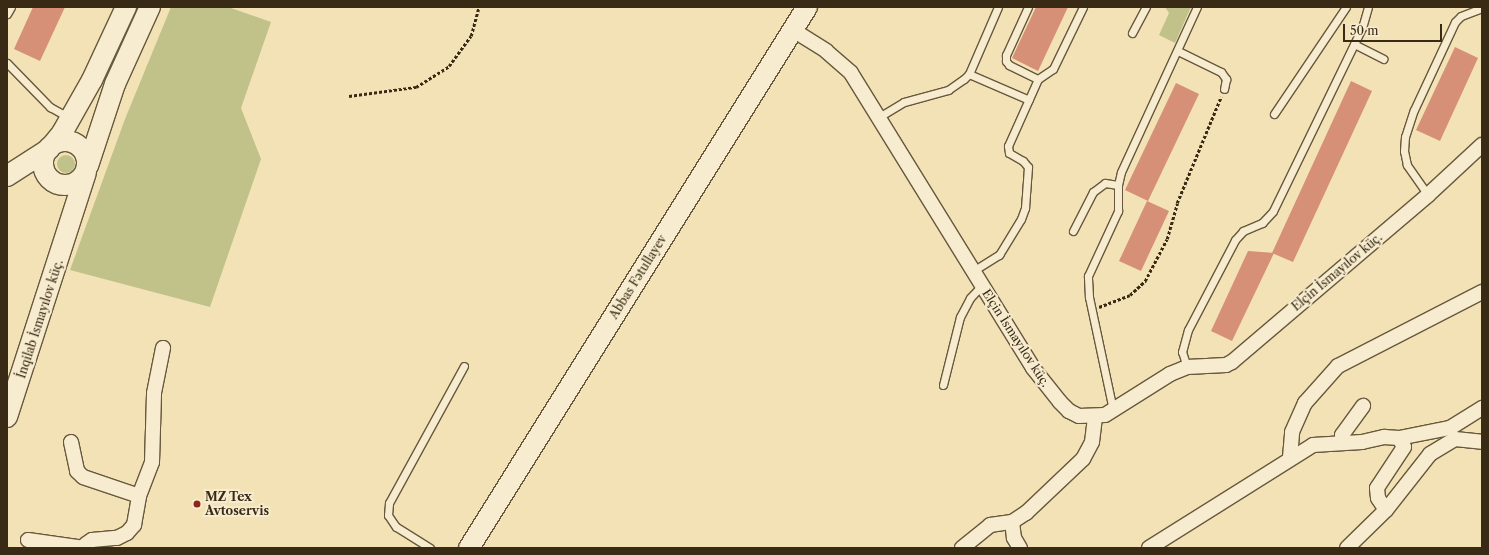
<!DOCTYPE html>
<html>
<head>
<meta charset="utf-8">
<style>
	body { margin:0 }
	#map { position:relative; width:1489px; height:555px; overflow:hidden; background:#f2e2b5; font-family:"Libre Caslon Text",serif }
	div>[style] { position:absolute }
	.green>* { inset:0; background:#c0c28a }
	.round { border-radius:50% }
	.building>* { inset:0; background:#d69077 }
	.path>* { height:2.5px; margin-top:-1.25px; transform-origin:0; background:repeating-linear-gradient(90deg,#392a15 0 3px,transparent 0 5px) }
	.roads { filter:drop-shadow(1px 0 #67583d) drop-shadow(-1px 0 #67583d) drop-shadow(0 1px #67583d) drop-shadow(0 -1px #67583d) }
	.lane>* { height:7px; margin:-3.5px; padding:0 3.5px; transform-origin:3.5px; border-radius:3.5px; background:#f7eccf }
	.street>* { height:14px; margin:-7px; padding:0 7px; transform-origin:7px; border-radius:7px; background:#f7eccf }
	.secondary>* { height:20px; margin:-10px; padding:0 10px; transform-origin:10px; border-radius:10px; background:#f7eccf }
	.secondary>.ring { margin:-10px; padding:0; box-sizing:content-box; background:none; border:20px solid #f7eccf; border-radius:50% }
	.dots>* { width:11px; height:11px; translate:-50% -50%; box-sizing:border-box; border:2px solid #f7eccf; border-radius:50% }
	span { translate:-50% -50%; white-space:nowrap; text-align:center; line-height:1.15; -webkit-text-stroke:4px #f7eccf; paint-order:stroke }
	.street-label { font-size:12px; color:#392a15 }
	.poi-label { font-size:12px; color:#392a15; font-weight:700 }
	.left { translate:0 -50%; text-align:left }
	.frame { position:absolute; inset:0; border:8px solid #392a15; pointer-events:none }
	.scale { position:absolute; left:1343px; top:24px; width:99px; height:18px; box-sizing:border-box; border:2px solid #392a15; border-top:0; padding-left:5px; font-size:12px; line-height:14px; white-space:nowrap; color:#392a15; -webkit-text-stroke:3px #f7eccf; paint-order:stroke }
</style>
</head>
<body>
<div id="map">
	<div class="green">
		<i style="clip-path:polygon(171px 7px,228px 7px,271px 22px,241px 108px,261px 159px,210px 307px,70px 270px,125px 119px)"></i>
		<i style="clip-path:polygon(1165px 7px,1191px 7px,1175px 43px,1159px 35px,1169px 13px)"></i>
		<i class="round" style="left:57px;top:155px;width:18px;height:18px"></i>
	</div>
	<div class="building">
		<i style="clip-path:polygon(33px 7px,65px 7px,40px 61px,14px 49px)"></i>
		<i style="clip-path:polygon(1036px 7px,1068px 7px,1038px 71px,1012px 58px)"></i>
		<i style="clip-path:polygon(1455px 47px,1478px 58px,1440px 141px,1416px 130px)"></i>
		<i style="clip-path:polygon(1351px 81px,1372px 91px,1293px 262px,1272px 253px)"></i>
		<i style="clip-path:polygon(1176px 83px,1199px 94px,1148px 201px,1125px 190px)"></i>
		<i style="clip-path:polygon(1147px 201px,1169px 211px,1141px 271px,1119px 261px)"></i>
		<i style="clip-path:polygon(1248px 251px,1274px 253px,1232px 341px,1211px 331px)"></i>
	</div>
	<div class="path">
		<i style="left:349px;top:96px;width:68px;rotate:-7.7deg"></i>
		<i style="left:416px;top:87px;width:39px;rotate:-32deg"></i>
		<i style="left:449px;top:66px;width:37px;rotate:-54deg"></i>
		<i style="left:471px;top:36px;width:30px;rotate:-75deg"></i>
		<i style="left:1099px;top:307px;width:33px;rotate:-21deg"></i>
		<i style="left:1130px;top:295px;width:21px;rotate:-43deg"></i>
		<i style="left:1145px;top:281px;width:47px;rotate:-62.4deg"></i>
		<i style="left:1167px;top:239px;width:37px;rotate:-74deg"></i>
		<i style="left:1177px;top:203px;width:115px;rotate:-67.5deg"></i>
	</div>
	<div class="roads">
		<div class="lane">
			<i style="left:1028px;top:7px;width:53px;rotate:114.6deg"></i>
			<i style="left:1006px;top:55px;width:6px;rotate:90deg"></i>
			<i style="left:1006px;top:61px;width:5px;rotate:53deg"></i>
			<i style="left:1009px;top:65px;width:32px;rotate:26deg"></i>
			<i style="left:7px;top:14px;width:8px;rotate:-60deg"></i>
			<i style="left:1132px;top:33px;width:30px;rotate:-62deg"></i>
			<i style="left:1354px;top:44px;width:33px;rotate:27deg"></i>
			<i style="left:1178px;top:51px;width:48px;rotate:26deg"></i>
			<i style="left:1221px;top:72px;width:9px;rotate:54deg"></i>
			<i style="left:1226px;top:79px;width:10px;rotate:101deg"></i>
			<i style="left:7px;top:63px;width:62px;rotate:45.7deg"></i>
			<i style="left:50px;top:107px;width:23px;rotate:29deg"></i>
			<i style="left:969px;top:74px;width:65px;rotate:23.4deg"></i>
			<i style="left:1274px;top:114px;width:129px;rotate:-56.1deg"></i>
			<i style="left:879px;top:117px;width:29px;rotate:-31deg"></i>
			<i style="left:904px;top:102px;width:46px;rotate:-15.3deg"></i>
			<i style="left:948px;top:90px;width:19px;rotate:-35deg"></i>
			<i style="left:964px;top:79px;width:7px;rotate:-45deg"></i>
			<i style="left:969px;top:74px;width:73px;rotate:-66.6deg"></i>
			<i style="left:1428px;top:195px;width:37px;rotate:-125deg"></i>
			<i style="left:1407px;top:165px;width:14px;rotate:-102deg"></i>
			<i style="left:1404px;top:151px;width:14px;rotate:-86deg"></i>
			<i style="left:1405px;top:137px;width:28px;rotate:-72deg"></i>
			<i style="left:1414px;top:110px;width:97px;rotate:-65deg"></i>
			<i style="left:1455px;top:22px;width:8px;rotate:-45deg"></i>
			<i style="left:1461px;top:16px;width:22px;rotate:-21deg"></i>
			<i style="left:1073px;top:231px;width:44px;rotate:-62.9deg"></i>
			<i style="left:1093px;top:192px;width:15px;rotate:-37deg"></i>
			<i style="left:1105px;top:183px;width:13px;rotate:9deg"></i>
			<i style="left:973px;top:271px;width:31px;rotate:-32deg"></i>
			<i style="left:999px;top:255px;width:42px;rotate:-58.6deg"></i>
			<i style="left:1021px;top:219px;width:12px;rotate:-70deg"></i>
			<i style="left:1025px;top:208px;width:41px;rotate:-85.8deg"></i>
			<i style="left:1028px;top:167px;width:8px;rotate:-130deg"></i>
			<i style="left:1023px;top:161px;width:16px;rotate:-150deg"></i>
			<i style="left:1009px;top:153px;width:7px;rotate:-98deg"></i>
			<i style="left:1008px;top:146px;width:73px;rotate:-65.9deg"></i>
			<i style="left:1038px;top:79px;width:18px;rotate:-34deg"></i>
			<i style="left:1053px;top:69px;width:69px;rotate:-64.2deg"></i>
			<i style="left:1187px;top:367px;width:16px;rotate:-108deg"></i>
			<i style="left:1182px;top:352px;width:23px;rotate:-75deg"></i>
			<i style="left:1188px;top:330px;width:102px;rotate:-62.4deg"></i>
			<i style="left:1235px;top:240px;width:12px;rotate:-48deg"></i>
			<i style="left:1243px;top:231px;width:21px;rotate:-23deg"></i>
			<i style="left:1262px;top:223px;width:16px;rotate:-47deg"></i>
			<i style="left:1273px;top:211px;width:203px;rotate:-64.1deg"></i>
			<i style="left:1362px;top:28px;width:22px;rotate:-74deg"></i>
			<i style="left:943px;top:385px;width:70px;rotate:-76deg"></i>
			<i style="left:960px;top:317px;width:21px;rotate:-62deg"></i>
			<i style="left:970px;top:298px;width:18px;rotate:-47deg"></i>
			<i style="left:1113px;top:410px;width:116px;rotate:-102deg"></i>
			<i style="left:1089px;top:297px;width:21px;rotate:-93deg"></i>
			<i style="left:1088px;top:276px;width:72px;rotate:-65.2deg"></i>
			<i style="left:1118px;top:211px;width:26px;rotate:-90deg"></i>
			<i style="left:1118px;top:185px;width:13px;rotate:-77deg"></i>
			<i style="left:1121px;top:172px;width:182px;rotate:-65.3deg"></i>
			<i style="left:430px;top:548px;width:40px;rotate:-148deg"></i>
			<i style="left:396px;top:527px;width:14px;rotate:-124deg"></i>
			<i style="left:388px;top:515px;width:12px;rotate:-85deg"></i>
			<i style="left:389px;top:503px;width:156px;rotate:-61.3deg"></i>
		</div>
		<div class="street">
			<i style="left:793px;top:30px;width:39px;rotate:32deg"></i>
			<i style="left:826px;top:51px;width:33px;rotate:41deg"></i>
			<i style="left:851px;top:73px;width:347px;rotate:58.3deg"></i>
			<i style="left:1033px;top:368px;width:43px;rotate:51.5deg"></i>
			<i style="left:1060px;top:402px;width:13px;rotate:45deg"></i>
			<i style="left:1069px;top:411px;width:11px;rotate:27deg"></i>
			<i style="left:1079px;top:416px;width:26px;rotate:-2deg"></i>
			<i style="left:1105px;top:415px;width:77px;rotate:-32.2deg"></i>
			<i style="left:1170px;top:374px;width:18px;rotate:-22deg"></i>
			<i style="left:1187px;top:367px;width:39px;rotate:-3deg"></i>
			<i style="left:1226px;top:365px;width:7px;rotate:-27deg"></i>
			<i style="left:1232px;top:362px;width:257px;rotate:-40.4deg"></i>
			<i style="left:1428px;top:195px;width:74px;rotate:-42.8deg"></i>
			<i style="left:71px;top:442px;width:30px;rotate:78deg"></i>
			<i style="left:77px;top:471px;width:8px;rotate:45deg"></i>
			<i style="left:83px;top:477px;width:59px;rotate:18.7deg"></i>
			<i style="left:1343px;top:443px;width:8px;rotate:-97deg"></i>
			<i style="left:1342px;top:435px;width:36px;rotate:-54deg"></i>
			<i style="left:1290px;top:457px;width:25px;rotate:-85deg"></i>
			<i style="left:1292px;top:432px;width:32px;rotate:-66deg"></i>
			<i style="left:1305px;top:403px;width:50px;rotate:-48.3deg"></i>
			<i style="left:1338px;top:366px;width:162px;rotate:-27.2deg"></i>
			<i style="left:1386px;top:510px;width:14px;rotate:-124deg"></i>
			<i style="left:1378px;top:498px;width:10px;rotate:-96deg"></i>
			<i style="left:1377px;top:488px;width:49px;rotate:-56.6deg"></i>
			<i style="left:1404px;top:447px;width:10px;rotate:-119deg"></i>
			<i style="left:28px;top:540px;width:57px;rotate:8.1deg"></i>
			<i style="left:84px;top:548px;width:4px;rotate:-63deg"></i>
			<i style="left:86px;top:544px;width:7px;rotate:-34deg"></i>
			<i style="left:92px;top:540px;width:25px;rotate:-5deg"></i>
			<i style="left:117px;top:538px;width:11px;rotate:-27deg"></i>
			<i style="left:127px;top:533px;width:11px;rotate:-49deg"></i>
			<i style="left:134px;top:525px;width:29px;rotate:-80deg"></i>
			<i style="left:139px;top:496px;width:36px;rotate:-69deg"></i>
			<i style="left:152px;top:462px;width:69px;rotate:-88.3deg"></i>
			<i style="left:154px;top:393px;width:46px;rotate:-78.7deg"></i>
			<i style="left:962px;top:548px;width:36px;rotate:-39deg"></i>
			<i style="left:990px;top:525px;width:22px;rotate:-8deg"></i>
			<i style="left:1020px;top:548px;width:12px;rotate:-121deg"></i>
			<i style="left:1014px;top:538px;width:16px;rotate:-97deg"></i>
			<i style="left:1012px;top:522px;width:17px;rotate:-33deg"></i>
			<i style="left:1026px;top:513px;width:79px;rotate:-43.5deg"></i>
			<i style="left:1083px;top:459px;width:19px;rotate:-62deg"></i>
			<i style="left:1092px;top:442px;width:25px;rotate:-83deg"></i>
			<i style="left:1149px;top:548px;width:194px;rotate:-32.1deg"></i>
			<i style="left:1313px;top:445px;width:49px;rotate:-3.5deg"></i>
			<i style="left:1362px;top:442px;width:23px;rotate:-13deg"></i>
			<i style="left:1384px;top:437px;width:15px;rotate:4deg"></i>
			<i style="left:1399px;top:438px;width:52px;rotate:-11.1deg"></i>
			<i style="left:1450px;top:428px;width:38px;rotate:-32deg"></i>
			<i style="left:1347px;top:548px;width:54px;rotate:-44.3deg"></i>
			<i style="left:1386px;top:510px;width:71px;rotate:-51.8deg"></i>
			<i style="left:1430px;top:454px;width:29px;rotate:-31deg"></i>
			<i style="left:1455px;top:439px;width:27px;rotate:6deg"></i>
		</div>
		<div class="secondary">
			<i class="ring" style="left:43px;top:141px;width:24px;height:24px"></i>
			<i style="left:88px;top:166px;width:86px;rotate:-71.8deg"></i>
			<i style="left:115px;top:84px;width:85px;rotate:-65.6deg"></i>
			<i style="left:7px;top:176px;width:50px;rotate:-32.7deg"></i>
			<i style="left:49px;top:149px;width:21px;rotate:-51deg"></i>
			<i style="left:62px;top:133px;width:61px;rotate:-60.5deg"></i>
			<i style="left:92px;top:80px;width:81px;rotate:-65deg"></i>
			<i style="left:7px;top:417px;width:256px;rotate:-72.1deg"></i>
			<i style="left:469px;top:548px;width:638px;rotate:-58deg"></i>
		</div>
	</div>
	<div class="dots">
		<i style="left:197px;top:504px;background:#8f2418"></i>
	</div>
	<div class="street-label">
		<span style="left:1337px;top:272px;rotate:-40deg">Elçin İsmayılov küç.</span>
		<span style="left:638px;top:277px;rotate:-58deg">Abbas Fətullayev</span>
		<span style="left:40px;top:319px;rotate:-72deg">İnqilab İsmayılov küç.</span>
		<span style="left:1016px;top:338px;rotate:57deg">Elçin İsmayılov küç.</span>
	</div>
	<div class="poi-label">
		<span class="left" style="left:205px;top:504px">MZ Tex<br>Avtoservis</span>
	</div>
	<div class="frame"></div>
	<div class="scale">50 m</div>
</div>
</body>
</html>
